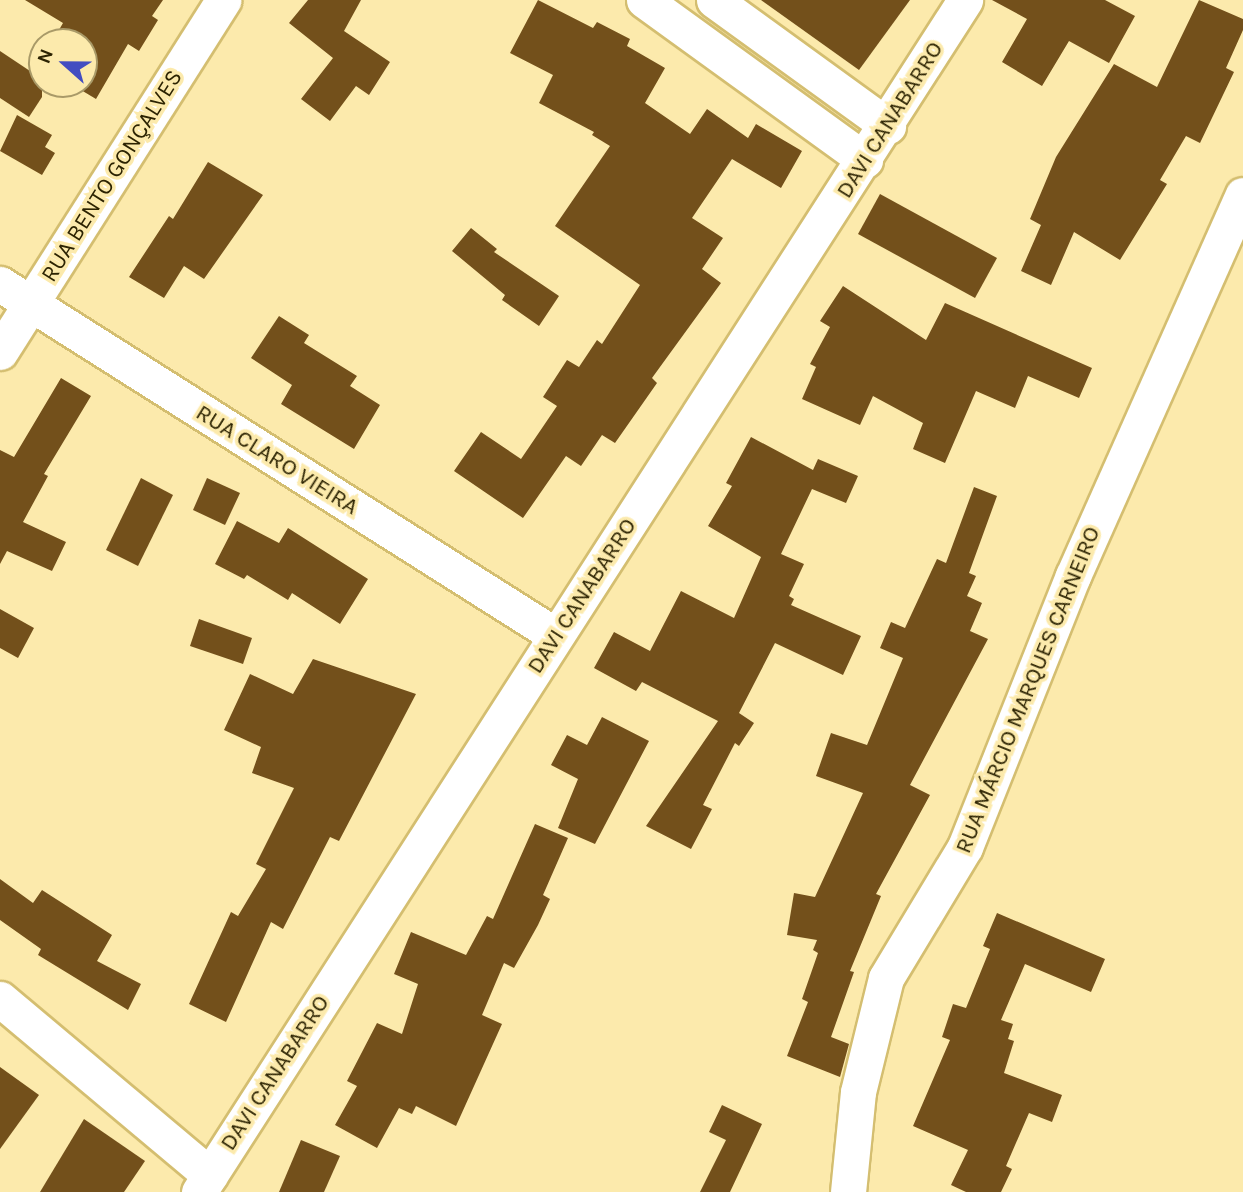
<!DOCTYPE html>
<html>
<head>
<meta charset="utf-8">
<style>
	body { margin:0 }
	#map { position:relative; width:1243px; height:1192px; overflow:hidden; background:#fceaac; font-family:Karla,sans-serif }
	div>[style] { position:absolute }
	.building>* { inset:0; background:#73501b }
	.roads { filter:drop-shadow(2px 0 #d4be70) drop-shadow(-2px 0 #d4be70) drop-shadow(0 2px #d4be70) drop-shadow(0 -2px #d4be70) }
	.street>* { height:35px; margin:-17.5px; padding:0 17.5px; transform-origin:17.5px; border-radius:17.5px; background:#fff }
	span { translate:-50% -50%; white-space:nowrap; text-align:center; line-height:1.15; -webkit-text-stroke:7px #fceaac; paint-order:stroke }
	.street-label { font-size:23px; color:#2c2302 }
	.north { position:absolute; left:28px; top:28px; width:70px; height:70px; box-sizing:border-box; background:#fceaac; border:2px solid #a99a68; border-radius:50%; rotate:291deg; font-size:19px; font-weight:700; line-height:28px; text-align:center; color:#2c2302 }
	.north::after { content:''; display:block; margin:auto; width:24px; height:32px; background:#434dc1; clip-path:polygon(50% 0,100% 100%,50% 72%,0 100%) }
</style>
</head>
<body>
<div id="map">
	<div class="building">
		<i style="clip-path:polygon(25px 0,163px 0,152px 16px,158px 20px,139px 51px,128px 44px,96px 99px,71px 84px,84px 84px,84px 42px,52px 42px,63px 23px)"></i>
		<i style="clip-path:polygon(308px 0,361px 0,344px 31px,390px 62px,369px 95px,356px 86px,330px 121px,301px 99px,333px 58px,289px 23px)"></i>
		<i style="clip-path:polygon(538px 0,593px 28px,597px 22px,630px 39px,627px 46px,665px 68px,645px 103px,690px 134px,707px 109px,748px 138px,756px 124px,802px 151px,781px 188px,732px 159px,692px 218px,723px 238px,702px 269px,721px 283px,652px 378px,657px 383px,615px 443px,602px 435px,581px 466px,566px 456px,523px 518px,454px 471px,481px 432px,521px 459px,557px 406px,543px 397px,567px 360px,579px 367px,597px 340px,602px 344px,640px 285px,555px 226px,610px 146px,592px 135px,594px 132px,539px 103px,553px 75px,510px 53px)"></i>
		<i style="clip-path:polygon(761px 0,910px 0,859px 70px)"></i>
		<i style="clip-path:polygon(992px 0,1105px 0,1135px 16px,1109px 63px,1069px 41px,1042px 86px,1002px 62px,1027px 19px)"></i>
		<i style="clip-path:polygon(1199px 0,1243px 19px,1243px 30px,1226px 68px,1234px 72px,1200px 143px,1186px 136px,1160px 180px,1167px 184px,1120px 260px,1074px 232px,1051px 285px,1021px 271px,1041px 225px,1030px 219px,1056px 157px,1114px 64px,1157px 87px)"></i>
		<i style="clip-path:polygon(0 51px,42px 79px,42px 97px,29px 117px,0 98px)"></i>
		<i style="clip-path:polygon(17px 115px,52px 135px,45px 147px,55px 153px,42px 175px,0 151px)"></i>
		<i style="clip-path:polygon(208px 162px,263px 195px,204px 279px,184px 266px,164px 298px,129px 277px,169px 216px,173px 219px)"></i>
		<i style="clip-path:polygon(880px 194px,997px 258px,975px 298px,858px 234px)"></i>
		<i style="clip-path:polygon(471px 228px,497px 249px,494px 252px,559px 296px,539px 326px,502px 300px,505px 295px,452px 251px)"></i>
		<i style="clip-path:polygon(843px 286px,926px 340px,945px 303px,1092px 368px,1079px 398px,1028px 376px,1015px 408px,976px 391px,945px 463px,913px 449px,923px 423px,873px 396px,860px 425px,802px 399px,816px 367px,810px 364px,830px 327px,820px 321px)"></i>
		<i style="clip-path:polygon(279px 316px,309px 335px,304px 343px,357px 376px,350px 386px,380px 405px,354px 449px,281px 404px,292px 385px,251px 358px)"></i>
		<i style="clip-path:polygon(61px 378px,91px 396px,44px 474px,48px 476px,23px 522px,66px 542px,52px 571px,7px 551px,0 564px,0 450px,14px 457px)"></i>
		<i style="clip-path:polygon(751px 437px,813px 470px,818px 459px,858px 476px,846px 503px,812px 489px,781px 554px,804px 564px,789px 596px,794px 599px,791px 605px,861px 636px,843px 675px,775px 643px,739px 713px,754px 723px,739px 746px,735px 743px,703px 805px,712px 809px,691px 849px,646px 826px,718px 721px,642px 682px,636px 691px,594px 668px,614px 632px,650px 651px,681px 591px,734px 618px,761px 557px,708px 526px,732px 486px,726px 483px)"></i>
		<i style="clip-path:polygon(141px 478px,173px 495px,138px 566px,106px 550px)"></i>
		<i style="clip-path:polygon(207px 478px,240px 493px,225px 525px,193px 510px)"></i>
		<i style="clip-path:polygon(974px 487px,997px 496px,969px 573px,976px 576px,967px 596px,982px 603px,970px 631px,988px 639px,910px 785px,930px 795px,876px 894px,881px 896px,850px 971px,854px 972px,831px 1037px,849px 1044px,840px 1077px,787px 1056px,808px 1002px,802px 999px,818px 953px,813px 950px,817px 940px,787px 935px,794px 893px,815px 897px,863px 793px,816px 776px,831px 733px,867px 745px,903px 658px,880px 648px,891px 622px,905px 628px,937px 559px,946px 563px)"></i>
		<i style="clip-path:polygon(237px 521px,279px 543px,288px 528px,368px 579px,340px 624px,292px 593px,288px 600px,247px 575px,244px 579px,215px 564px)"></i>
		<i style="clip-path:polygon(0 609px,34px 628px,18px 658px,0 648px)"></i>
		<i style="clip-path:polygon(199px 619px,252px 638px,243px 664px,190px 646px)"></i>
		<i style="clip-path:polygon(313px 659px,416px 694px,339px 841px,330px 837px,283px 929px,271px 922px,226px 1022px,189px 1004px,231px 912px,238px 916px,266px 869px,256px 864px,294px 788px,252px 773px,261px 747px,224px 730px,250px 674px,293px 694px)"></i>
		<i style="clip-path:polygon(602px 717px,649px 741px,595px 844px,558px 828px,578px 779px,551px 765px,567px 735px,587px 745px)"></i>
		<i style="clip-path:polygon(535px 824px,568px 838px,543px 895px,550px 899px,538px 925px,514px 968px,504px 963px,482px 1015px,502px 1024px,456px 1126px,416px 1106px,412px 1114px,399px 1108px,377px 1148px,335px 1125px,357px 1086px,347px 1081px,377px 1023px,402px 1034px,418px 984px,394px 974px,411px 932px,466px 955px,487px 916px,493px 919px)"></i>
		<i style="clip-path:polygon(0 879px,33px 903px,42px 890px,112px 935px,97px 961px,141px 984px,128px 1010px,38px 955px,41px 949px,0 920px)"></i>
		<i style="clip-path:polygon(997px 913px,1105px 959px,1091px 992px,1025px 964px,1001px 1020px,1013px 1024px,1008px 1039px,1014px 1041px,1004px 1073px,1062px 1095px,1052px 1122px,1029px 1113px,1006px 1166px,1012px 1169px,1001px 1192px,966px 1192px,951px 1185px,968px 1150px,913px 1126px,950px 1040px,942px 1037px,953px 1004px,966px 1008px,990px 949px,983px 946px)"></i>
		<i style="clip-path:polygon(0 1067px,39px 1095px,0 1149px)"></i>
		<i style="clip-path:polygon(722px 1105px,762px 1124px,730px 1192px,700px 1192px,726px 1140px,709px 1132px)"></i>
		<i style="clip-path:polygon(84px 1119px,145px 1161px,124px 1192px,40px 1192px)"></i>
		<i style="clip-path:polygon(301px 1140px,340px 1156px,324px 1192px,279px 1192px)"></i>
	</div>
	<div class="roads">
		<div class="street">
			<i style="left:644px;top:0;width:273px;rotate:35.9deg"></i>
			<i style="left:714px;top:0;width:215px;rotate:35.9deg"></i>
			<i style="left:0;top:284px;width:657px;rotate:32.31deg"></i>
			<i style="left:0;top:352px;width:417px;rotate:-57.6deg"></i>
			<i style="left:0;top:999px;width:274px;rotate:40deg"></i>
			<i style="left:199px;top:1192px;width:1417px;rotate:-57.27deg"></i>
			<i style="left:848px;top:1192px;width:100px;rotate:-84.3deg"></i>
			<i style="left:858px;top:1092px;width:117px;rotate:-76.2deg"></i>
			<i style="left:886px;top:978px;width:153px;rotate:-58.9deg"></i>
			<i style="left:965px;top:847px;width:292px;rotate:-68.3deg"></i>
			<i style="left:1073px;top:576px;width:417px;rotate:-66deg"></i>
		</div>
	</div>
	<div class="street-label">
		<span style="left:890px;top:120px;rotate:-58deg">DAVI CANABARRO</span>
		<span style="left:112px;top:176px;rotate:-58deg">RUA BENTO GONÇALVES</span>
		<span style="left:277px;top:460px;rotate:32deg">RUA CLARO VIEIRA</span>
		<span style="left:582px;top:596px;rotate:-57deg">DAVI CANABARRO</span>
		<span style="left:1028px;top:690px;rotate:-68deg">RUA MÁRCIO MARQUES CARNEIRO</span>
		<span style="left:275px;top:1073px;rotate:-57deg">DAVI CANABARRO</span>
	</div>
	<div class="north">N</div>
</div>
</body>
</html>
